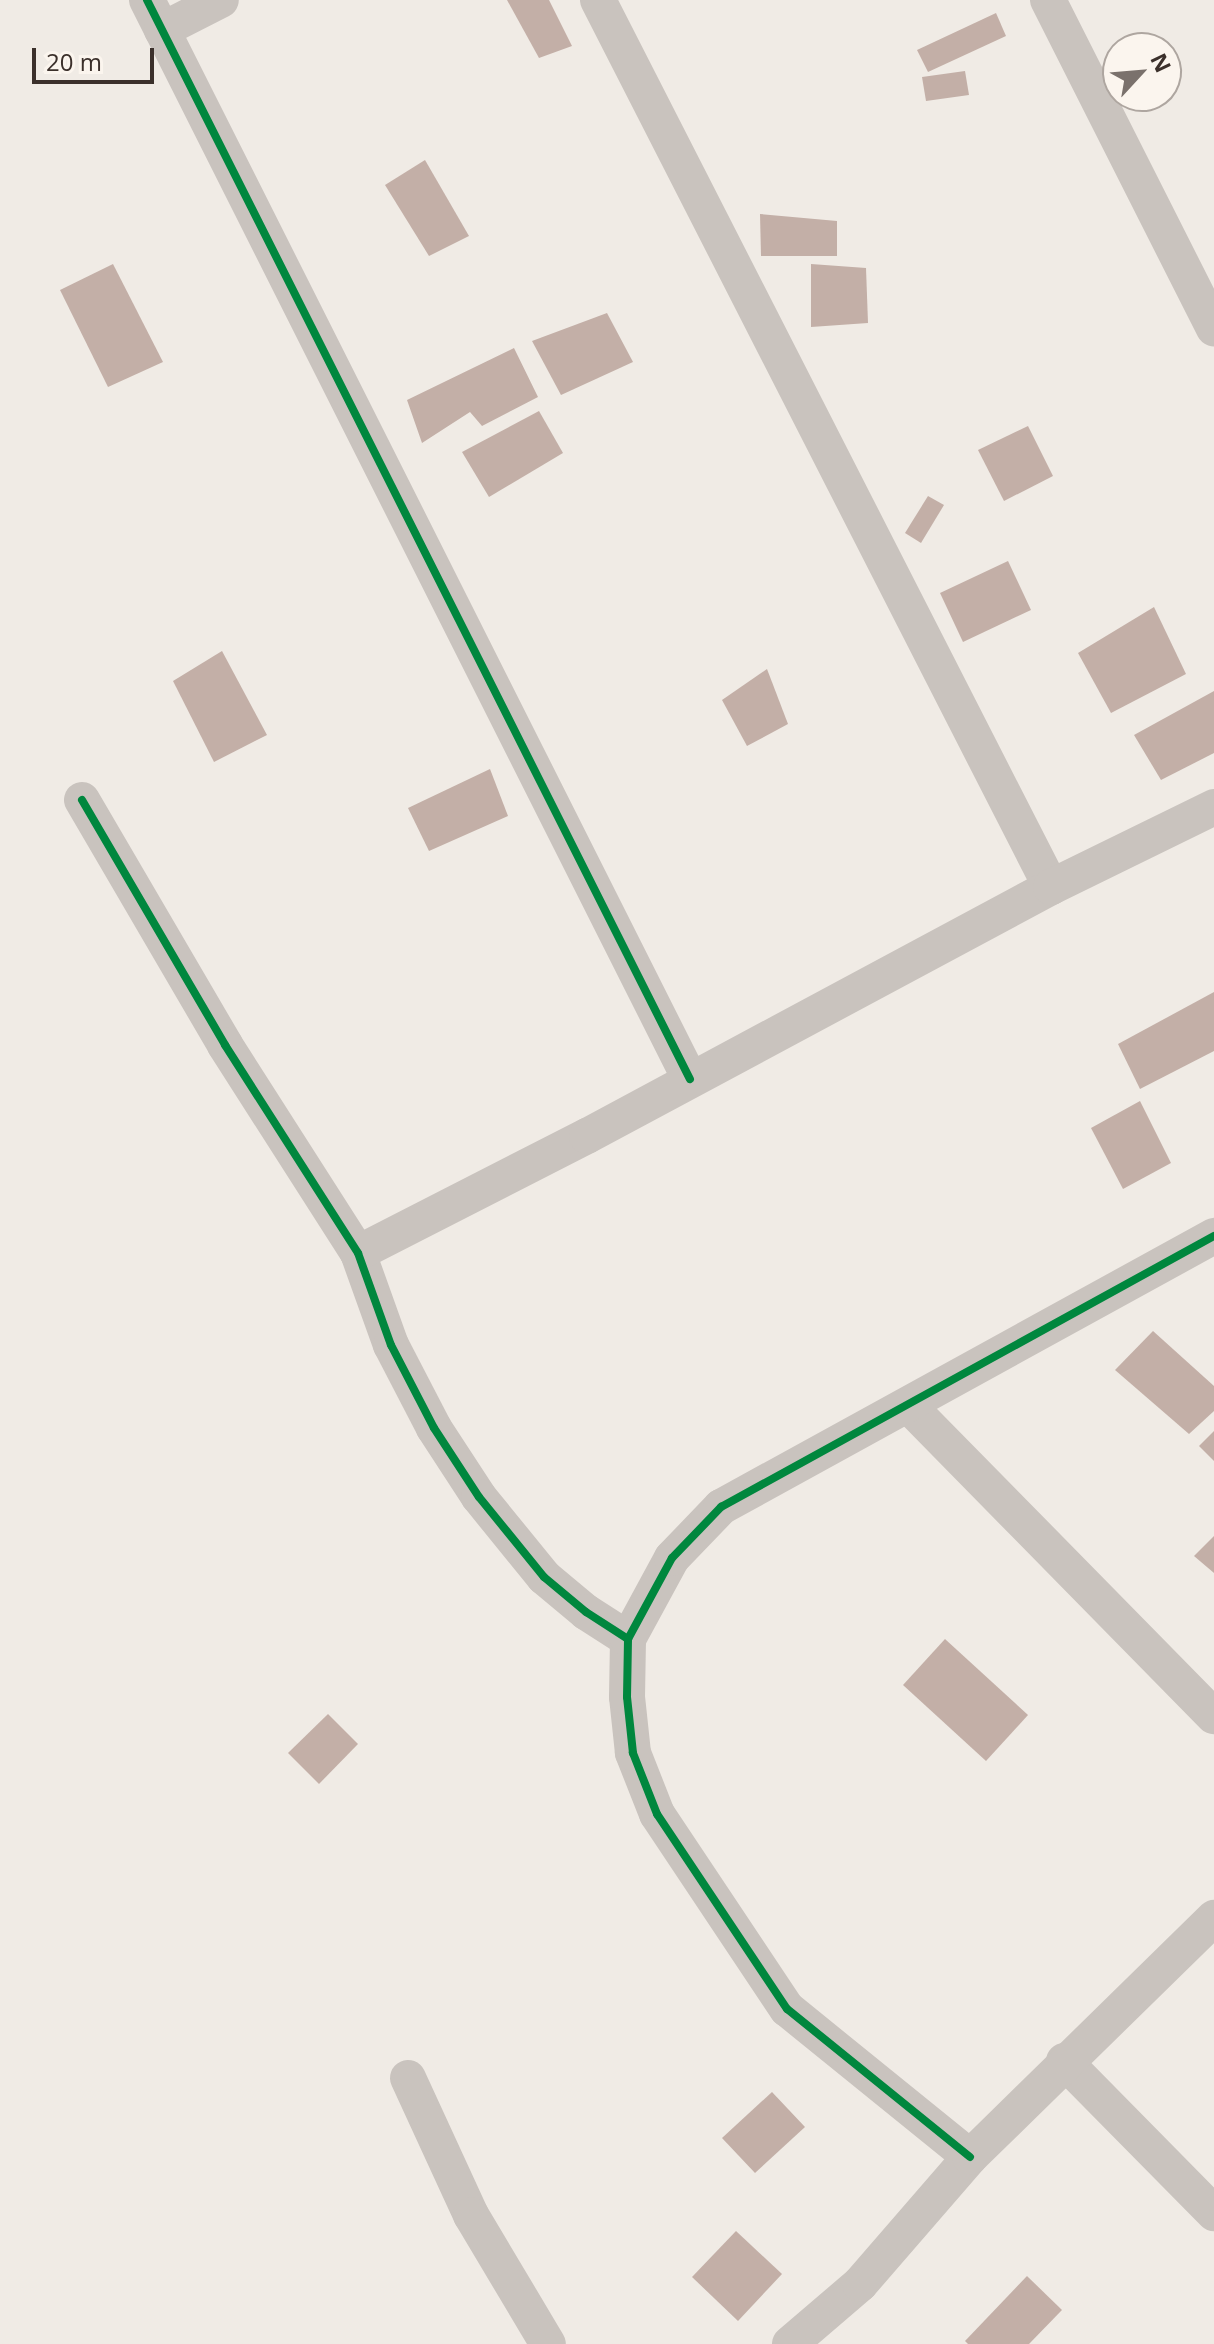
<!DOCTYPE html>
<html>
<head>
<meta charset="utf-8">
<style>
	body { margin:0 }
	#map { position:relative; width:1214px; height:2344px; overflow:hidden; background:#f0ebe5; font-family:"Open Sans",sans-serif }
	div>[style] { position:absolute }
	.building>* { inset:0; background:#c3afa7 }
	.minor>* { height:36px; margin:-18px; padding:0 18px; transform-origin:18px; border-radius:18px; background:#c9c3be }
	.cycleway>* { height:8px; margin:-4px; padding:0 4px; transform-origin:4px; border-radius:4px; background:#00873e }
	span { translate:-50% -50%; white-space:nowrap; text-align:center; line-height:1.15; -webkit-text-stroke:7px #fbf5ee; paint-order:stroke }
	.north { position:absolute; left:1102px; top:32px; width:80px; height:80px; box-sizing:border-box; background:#fbf5ee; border:2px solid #aea6a0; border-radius:50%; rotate:64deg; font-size:22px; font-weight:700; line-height:32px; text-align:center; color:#3b302b }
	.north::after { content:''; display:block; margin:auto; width:28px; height:36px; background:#7a716c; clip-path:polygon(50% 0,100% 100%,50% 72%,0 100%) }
	.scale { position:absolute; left:32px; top:48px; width:122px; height:36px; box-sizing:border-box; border:4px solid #3b302b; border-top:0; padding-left:10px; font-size:24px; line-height:28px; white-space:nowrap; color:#3b302b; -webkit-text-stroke:6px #fbf5ee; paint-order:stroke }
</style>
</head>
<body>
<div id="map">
	<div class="building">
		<i style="clip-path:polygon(507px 0,549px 0,572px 46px,539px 58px)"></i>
		<i style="clip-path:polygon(996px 13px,1006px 36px,928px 72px,917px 50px)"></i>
		<i style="clip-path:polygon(965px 71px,969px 95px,926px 101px,922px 77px)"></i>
		<i style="clip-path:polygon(425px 160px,469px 236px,429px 256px,385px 185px)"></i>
		<i style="clip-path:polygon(760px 214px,837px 221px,837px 256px,761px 256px)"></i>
		<i style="clip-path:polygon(113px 264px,163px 362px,108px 387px,60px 290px)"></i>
		<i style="clip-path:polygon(811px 264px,866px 268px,868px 323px,811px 327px)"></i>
		<i style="clip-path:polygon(607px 313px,633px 362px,561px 395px,532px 341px)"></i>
		<i style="clip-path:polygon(514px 348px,538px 397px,482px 426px,470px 412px,422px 443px,407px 400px)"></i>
		<i style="clip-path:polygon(539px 411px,563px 453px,489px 497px,462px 452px)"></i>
		<i style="clip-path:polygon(1028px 426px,1053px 476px,1004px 501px,978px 450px)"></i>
		<i style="clip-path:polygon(928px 496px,944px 505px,921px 543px,905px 533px)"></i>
		<i style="clip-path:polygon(1008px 561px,1031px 610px,963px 642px,940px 593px)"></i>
		<i style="clip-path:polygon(1154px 607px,1186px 674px,1111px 713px,1078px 653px)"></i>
		<i style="clip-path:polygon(222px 651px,267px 735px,214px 762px,173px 681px)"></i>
		<i style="clip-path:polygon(767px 669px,788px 724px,747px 746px,722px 700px)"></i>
		<i style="clip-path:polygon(1214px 691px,1214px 753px,1161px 780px,1134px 735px)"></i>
		<i style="clip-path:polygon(490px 769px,508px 816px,429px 851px,408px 808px)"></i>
		<i style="clip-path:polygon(1214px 992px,1214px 1051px,1140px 1089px,1118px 1044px)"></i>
		<i style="clip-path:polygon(1140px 1101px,1171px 1163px,1123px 1189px,1091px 1128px)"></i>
		<i style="clip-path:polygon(1153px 1331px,1214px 1386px,1214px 1411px,1189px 1434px,1115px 1370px)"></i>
		<i style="clip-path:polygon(1214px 1431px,1214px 1461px,1199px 1446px)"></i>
		<i style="clip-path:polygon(1214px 1536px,1214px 1573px,1194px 1556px)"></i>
		<i style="clip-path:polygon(945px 1639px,1028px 1715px,986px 1761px,903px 1685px)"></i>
		<i style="clip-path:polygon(328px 1714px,358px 1744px,319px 1784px,288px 1753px)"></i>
		<i style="clip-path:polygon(772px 2092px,805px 2127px,755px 2173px,722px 2138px)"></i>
		<i style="clip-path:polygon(736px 2231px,782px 2274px,738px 2321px,692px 2277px)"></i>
		<i style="clip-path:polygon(1027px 2276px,1062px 2310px,1029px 2344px,968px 2344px,965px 2341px)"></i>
	</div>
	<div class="minor">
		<i style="left:147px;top:0;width:1208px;rotate:63.29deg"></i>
		<i style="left:598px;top:0;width:996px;rotate:62.95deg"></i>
		<i style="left:1048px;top:0;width:368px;rotate:63.2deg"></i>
		<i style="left:162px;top:30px;width:66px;rotate:-27deg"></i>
		<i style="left:82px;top:800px;width:284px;rotate:59.7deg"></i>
		<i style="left:225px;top:1045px;width:247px;rotate:57.4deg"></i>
		<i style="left:358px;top:1253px;width:98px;rotate:70.3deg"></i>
		<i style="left:391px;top:1345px;width:93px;rotate:62.6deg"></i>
		<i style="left:434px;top:1428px;width:82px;rotate:56.9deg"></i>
		<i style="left:479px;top:1497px;width:103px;rotate:50.9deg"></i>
		<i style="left:544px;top:1577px;width:55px;rotate:39.8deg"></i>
		<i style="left:586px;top:1612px;width:50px;rotate:32.7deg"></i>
		<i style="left:358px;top:1253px;width:257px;rotate:-27.1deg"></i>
		<i style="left:587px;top:1136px;width:527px;rotate:-28.22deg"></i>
		<i style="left:1051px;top:887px;width:182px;rotate:-26.1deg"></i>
		<i style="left:909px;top:1406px;width:435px;rotate:45.5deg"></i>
		<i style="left:1064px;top:2061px;width:214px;rotate:45.4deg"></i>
		<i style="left:408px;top:2078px;width:151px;rotate:65.3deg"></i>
		<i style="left:471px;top:2215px;width:150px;rotate:59.2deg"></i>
		<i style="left:970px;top:2157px;width:235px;rotate:-141deg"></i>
		<i style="left:787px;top:2009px;width:234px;rotate:-123.7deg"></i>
		<i style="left:657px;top:1814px;width:66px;rotate:-111.5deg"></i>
		<i style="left:633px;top:1753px;width:56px;rotate:-96.1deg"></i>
		<i style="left:627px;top:1697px;width:58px;rotate:-89deg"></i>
		<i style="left:628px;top:1639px;width:92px;rotate:-61.5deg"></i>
		<i style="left:672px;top:1558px;width:71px;rotate:-46.1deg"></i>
		<i style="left:721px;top:1507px;width:563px;rotate:-28.8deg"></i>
		<i style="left:790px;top:2344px;width:92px;rotate:-40.6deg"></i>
		<i style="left:860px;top:2284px;width:168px;rotate:-49.1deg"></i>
		<i style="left:970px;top:2157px;width:342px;rotate:-44.4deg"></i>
	</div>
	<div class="cycleway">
		<i style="left:147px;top:0;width:1208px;rotate:63.29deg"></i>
		<i style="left:82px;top:800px;width:284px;rotate:59.7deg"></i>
		<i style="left:225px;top:1045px;width:247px;rotate:57.4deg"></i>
		<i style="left:358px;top:1253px;width:98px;rotate:70.3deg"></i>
		<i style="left:391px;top:1345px;width:93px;rotate:62.6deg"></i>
		<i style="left:434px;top:1428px;width:82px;rotate:56.9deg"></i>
		<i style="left:479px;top:1497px;width:103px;rotate:50.9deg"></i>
		<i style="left:544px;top:1577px;width:55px;rotate:39.8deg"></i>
		<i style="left:586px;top:1612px;width:50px;rotate:32.7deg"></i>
		<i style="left:970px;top:2157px;width:235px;rotate:-141deg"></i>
		<i style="left:787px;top:2009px;width:234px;rotate:-123.7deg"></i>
		<i style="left:657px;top:1814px;width:66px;rotate:-111.5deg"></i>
		<i style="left:633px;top:1753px;width:56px;rotate:-96.1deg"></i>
		<i style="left:627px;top:1697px;width:58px;rotate:-89deg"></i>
		<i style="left:628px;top:1639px;width:92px;rotate:-61.5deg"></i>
		<i style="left:672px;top:1558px;width:71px;rotate:-46.1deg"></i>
		<i style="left:721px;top:1507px;width:563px;rotate:-28.8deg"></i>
	</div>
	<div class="north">N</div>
	<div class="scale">20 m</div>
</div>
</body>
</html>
